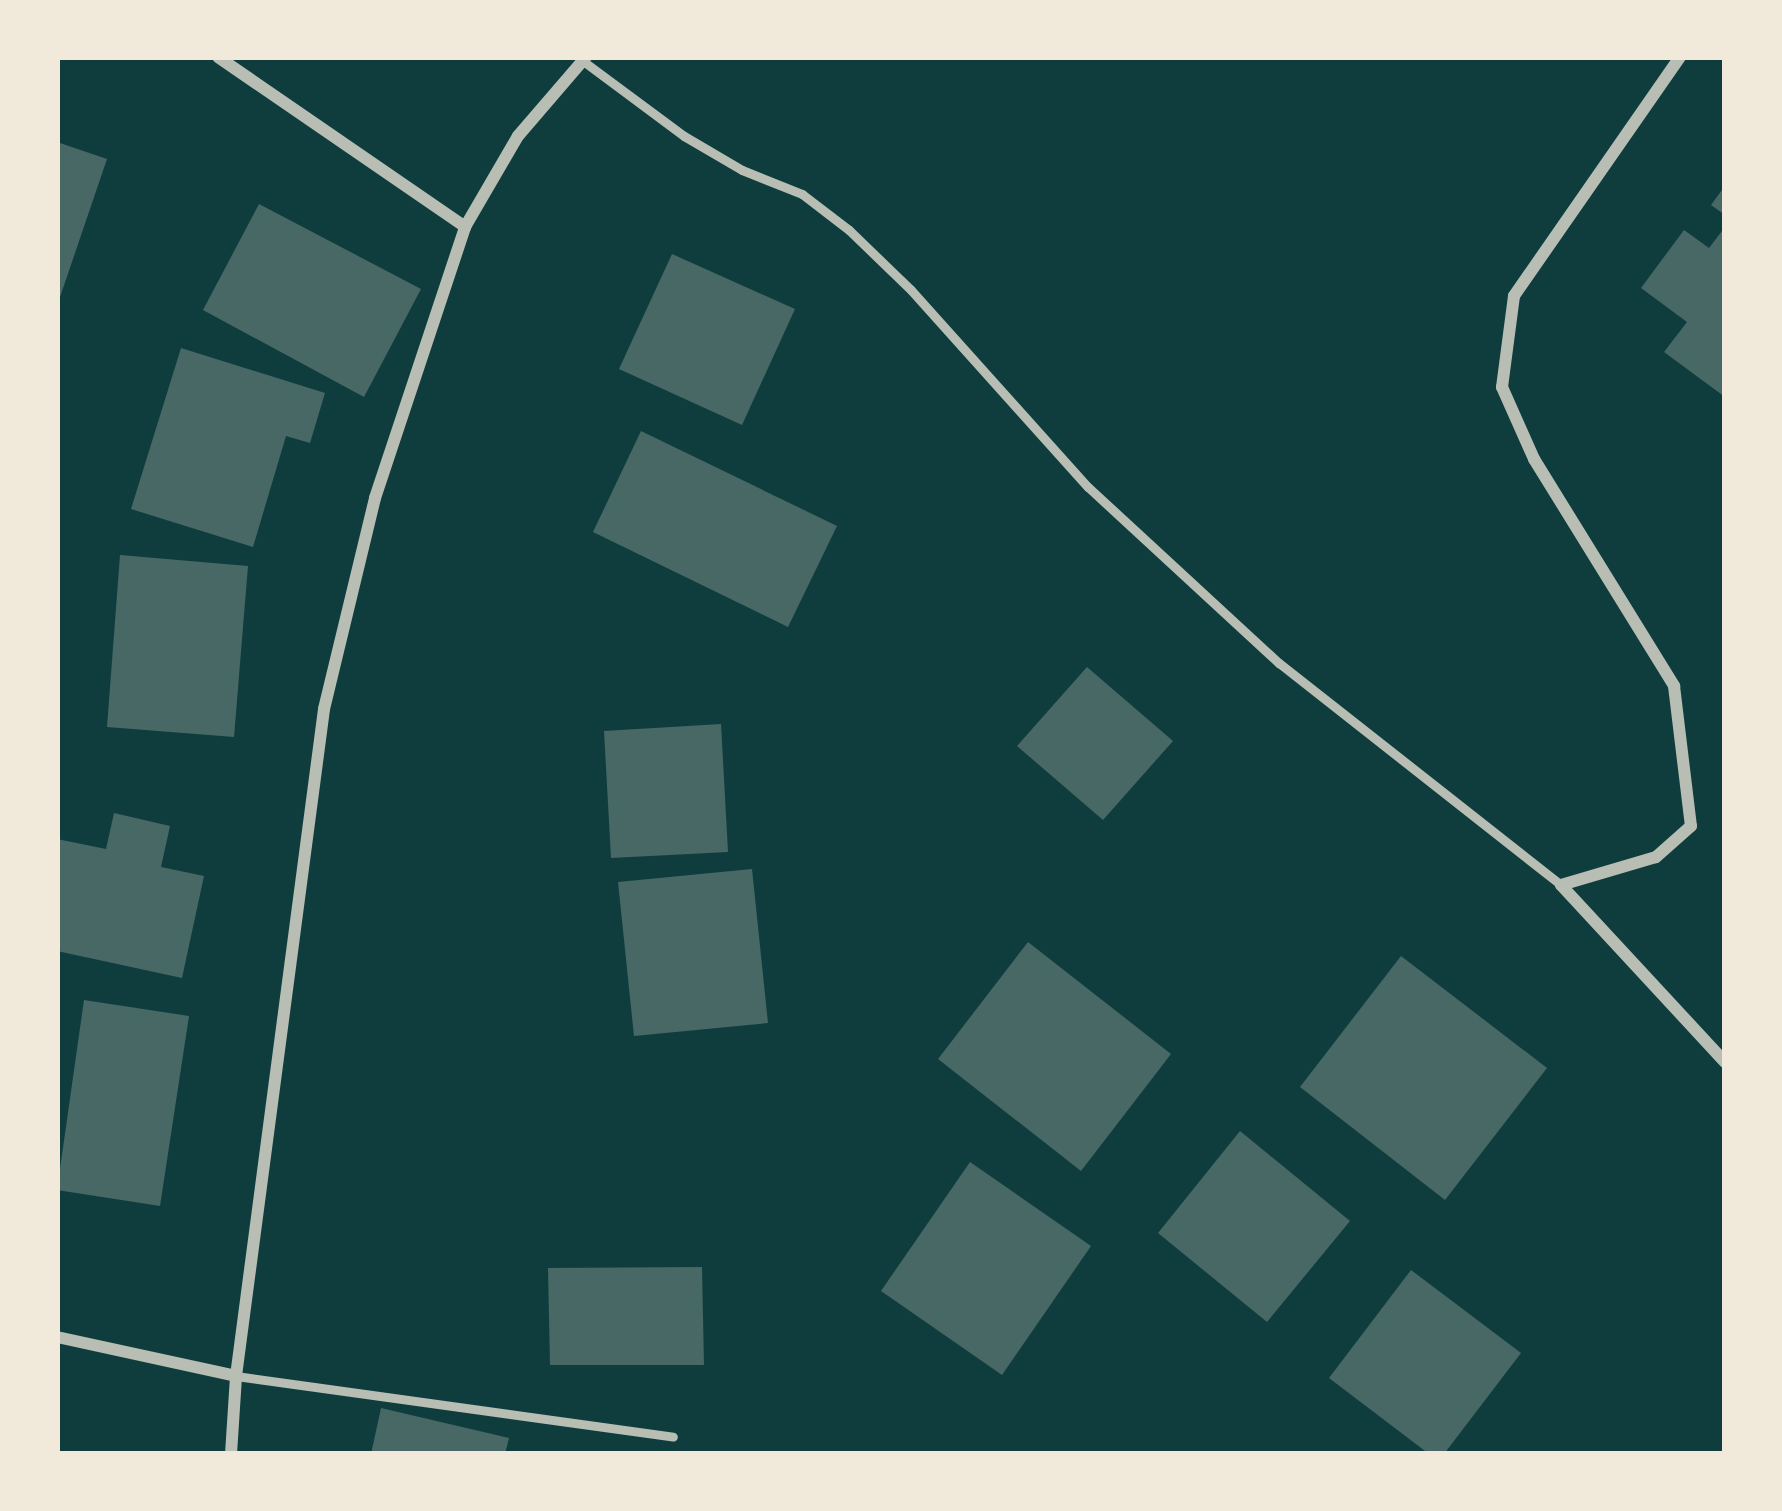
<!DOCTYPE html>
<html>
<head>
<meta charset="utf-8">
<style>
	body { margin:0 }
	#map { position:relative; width:1782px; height:1511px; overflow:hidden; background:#0f3d3e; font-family:"Asap Condensed",sans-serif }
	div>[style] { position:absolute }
	.building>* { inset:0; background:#486865 }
	.service>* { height:9px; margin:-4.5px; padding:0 4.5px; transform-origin:4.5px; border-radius:4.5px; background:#b8beb3 }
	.minor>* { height:12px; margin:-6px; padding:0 6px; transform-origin:6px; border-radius:6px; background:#b8beb3 }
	span { translate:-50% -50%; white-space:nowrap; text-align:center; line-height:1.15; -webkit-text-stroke:12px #f1e9da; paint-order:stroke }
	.frame { position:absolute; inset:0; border:60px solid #f1e9da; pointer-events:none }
</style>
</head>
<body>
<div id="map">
	<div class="building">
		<i style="clip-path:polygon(57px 142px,107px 159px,58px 303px,57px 303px)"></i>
		<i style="clip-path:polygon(1722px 190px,1725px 192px,1725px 215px,1711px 205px)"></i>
		<i style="clip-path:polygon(259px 204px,421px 289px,364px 397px,203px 310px)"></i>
		<i style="clip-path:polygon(1725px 227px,1725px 397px,1664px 352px,1687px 322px,1641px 288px,1684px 230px,1709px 248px)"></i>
		<i style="clip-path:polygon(672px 254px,795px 309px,742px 425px,619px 369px)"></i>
		<i style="clip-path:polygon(181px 348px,325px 393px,310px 443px,286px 436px,253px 547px,131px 509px)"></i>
		<i style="clip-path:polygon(641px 431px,837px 526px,788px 627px,593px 532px)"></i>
		<i style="clip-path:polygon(120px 555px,248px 566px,234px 737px,107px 727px)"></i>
		<i style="clip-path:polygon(1087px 667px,1173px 741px,1103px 820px,1017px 746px)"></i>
		<i style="clip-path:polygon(721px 724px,728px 852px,611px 858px,604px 731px)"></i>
		<i style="clip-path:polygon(114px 813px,170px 826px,161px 867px,204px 876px,182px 978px,57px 951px,57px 839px,106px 849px)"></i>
		<i style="clip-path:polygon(752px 869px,768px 1023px,634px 1036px,618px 882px)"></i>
		<i style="clip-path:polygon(1028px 942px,1171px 1054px,1081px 1171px,938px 1059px)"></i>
		<i style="clip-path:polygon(1401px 956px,1547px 1068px,1445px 1200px,1300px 1087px)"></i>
		<i style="clip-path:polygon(84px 1000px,189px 1016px,160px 1206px,57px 1190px)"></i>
		<i style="clip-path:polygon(1240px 1131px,1350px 1221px,1267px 1322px,1158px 1233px)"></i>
		<i style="clip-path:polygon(970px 1162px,1091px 1246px,1002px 1375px,881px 1291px)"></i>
		<i style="clip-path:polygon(702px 1267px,704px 1365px,550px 1365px,548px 1268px)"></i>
		<i style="clip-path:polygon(1411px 1270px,1521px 1353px,1444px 1454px,1429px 1454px,1329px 1378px)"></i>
		<i style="clip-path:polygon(381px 1408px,509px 1438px,505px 1454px,371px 1454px)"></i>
	</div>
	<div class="service">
		<i style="left:583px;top:61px;width:126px;rotate:36.6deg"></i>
		<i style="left:684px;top:136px;width:67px;rotate:30.4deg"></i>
		<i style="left:742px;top:170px;width:65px;rotate:21.8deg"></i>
		<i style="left:802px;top:194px;width:59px;rotate:37.5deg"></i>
		<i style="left:849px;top:230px;width:86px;rotate:44.1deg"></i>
		<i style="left:911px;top:290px;width:265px;rotate:48.1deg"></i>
		<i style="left:1088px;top:487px;width:260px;rotate:42.7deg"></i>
		<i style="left:1279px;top:663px;width:359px;rotate:38.2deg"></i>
		<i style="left:236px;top:1376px;width:441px;rotate:7.9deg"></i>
	</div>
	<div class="minor">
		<i style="left:218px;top:57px;width:300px;rotate:34.5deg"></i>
		<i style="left:1680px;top:57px;width:291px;rotate:124.8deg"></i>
		<i style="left:1514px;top:296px;width:92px;rotate:97.5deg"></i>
		<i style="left:1502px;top:387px;width:79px;rotate:66deg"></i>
		<i style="left:1534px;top:459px;width:267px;rotate:58.3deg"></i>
		<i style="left:1674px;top:686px;width:141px;rotate:83.1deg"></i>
		<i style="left:1691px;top:826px;width:47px;rotate:138.5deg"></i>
		<i style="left:1656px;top:857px;width:99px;rotate:163.6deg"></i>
		<i style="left:1561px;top:885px;width:241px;rotate:47.2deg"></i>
		<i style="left:57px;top:1337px;width:183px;rotate:12.3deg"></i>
		<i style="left:231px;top:1454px;width:78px;rotate:-86.3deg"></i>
		<i style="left:236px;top:1376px;width:673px;rotate:-82.48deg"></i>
		<i style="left:324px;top:709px;width:217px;rotate:-76.4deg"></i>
		<i style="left:375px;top:498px;width:286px;rotate:-71.6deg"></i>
		<i style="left:465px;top:227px;width:105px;rotate:-59.8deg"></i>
		<i style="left:518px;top:136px;width:104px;rotate:-49.3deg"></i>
	</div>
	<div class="frame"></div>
</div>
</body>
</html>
